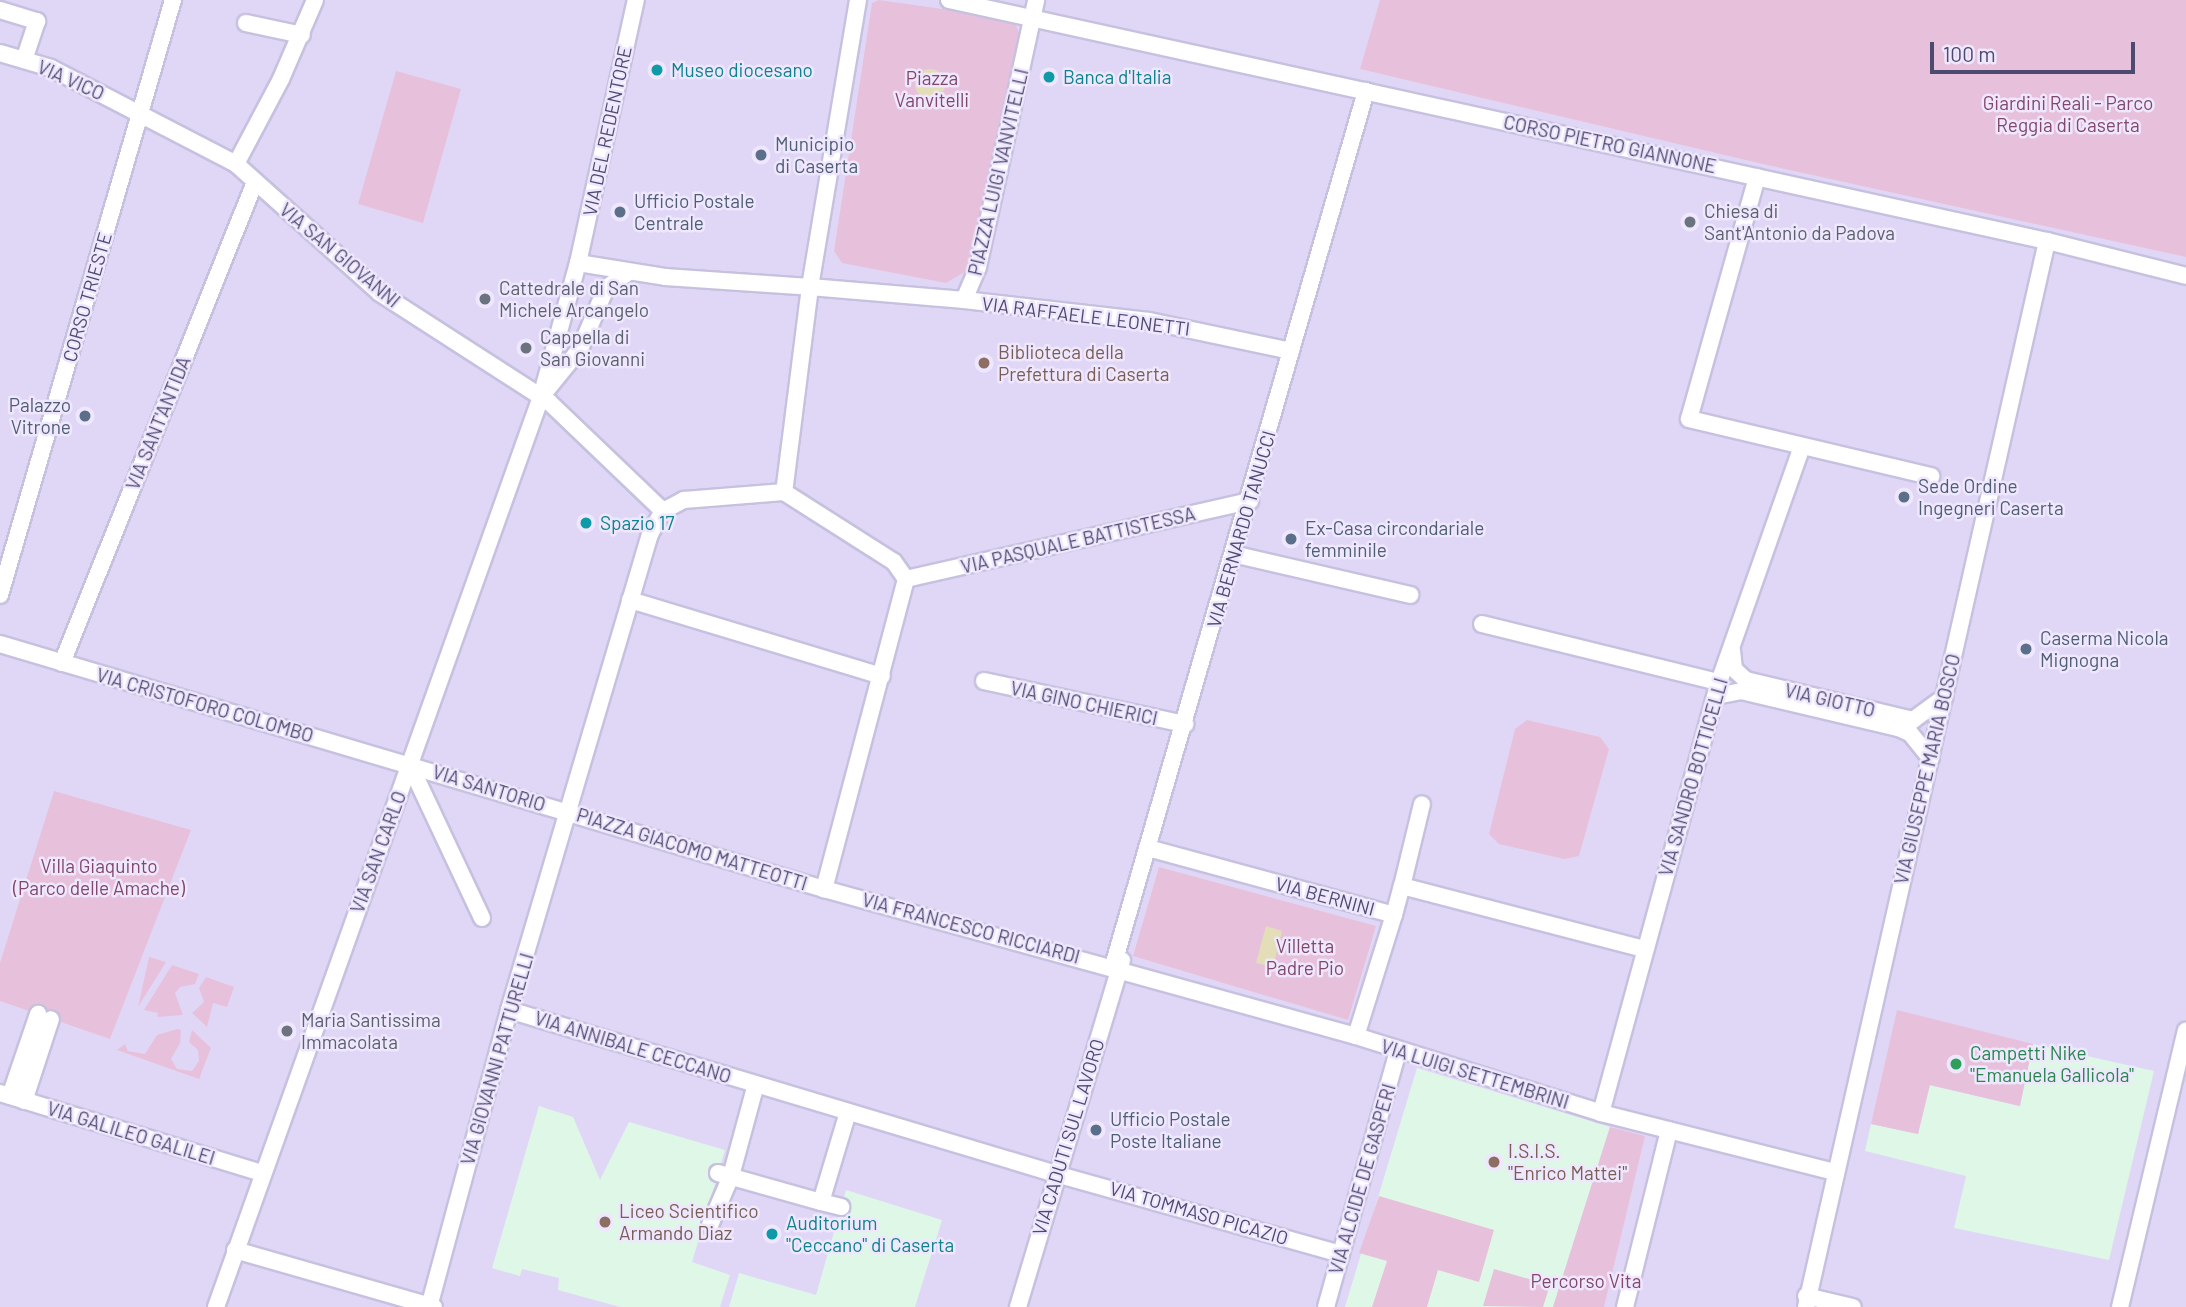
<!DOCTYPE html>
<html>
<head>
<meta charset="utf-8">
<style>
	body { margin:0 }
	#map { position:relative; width:2186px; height:1307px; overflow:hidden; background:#eae2fb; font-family:Barlow,sans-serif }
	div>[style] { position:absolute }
	.residential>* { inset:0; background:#e0d7f7 }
	.education>* { inset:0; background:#dff7e7 }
	.green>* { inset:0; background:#e7c1db }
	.water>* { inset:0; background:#e3ddb8 }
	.round { border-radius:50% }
	.roads { filter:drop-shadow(2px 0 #c7c1e0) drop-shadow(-2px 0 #c7c1e0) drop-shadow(0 2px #c7c1e0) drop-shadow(0 -2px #c7c1e0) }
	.minor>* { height:16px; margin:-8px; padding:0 8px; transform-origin:8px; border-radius:8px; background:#fff }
	.dots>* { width:19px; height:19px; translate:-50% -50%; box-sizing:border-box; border:4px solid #efe7fe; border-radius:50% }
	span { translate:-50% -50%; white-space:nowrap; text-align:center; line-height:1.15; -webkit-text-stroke:5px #efe7fe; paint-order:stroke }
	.culture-label { font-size:19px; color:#0d838f }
	.left { translate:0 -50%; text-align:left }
	.park-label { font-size:19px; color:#814869 }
	.street-label { font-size:19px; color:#4d4a70 }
	.service-label { font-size:19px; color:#4e5e75 }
	.right { translate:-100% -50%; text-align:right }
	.worship-label { font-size:19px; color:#5b616d }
	.education-label { font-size:19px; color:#785e54 }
	.leisure-label { font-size:19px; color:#27864d }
	.scale { position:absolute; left:1930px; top:42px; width:205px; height:32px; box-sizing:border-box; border:4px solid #4d4a70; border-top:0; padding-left:9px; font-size:21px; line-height:24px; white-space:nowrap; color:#4d4a70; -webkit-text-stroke:5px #efe7fe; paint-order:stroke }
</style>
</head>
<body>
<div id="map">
	<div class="residential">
		<i style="clip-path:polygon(0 0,2186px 0,2186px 1307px,0 1307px)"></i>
	</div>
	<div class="education">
		<i style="clip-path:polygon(2033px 1044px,2154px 1071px,2109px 1260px,1954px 1228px,1966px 1176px,1865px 1151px,1871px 1124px,1918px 1134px,1929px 1085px,2019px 1106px)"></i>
		<i style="clip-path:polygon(1417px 1068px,1610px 1127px,1553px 1307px,1345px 1307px)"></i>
		<i style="clip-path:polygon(539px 1106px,573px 1117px,600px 1180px,629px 1122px,725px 1150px,692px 1262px,730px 1275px,720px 1307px,620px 1307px,558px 1290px,559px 1278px,522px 1269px,520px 1276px,492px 1268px)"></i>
		<i style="clip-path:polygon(846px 1190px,942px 1220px,915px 1307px,729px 1307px,739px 1273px,816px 1295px)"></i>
	</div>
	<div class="green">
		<i style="clip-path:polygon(879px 0,999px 17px,1015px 23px,1020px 35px,968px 270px,946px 283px,842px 263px,834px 251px,872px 3px)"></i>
		<i style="clip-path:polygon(1380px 0,2186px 0,2186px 257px,1767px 165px,1360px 69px)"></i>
		<i style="clip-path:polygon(396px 71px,461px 89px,423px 223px,358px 204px)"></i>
		<i style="clip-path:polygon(1527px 720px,1600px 737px,1609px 749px,1579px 856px,1564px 859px,1499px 844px,1489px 834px,1515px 729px)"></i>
		<i style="clip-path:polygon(54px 791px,191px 830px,110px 1039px,0 1001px,0 963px)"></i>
		<i style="clip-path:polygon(1159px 867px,1376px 926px,1348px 1020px,1133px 956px)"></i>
		<i style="clip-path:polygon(149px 957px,166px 962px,138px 1007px)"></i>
		<i style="clip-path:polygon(172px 965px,199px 974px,195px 984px,180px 987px,175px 993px,183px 1015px,157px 1017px,158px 1013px,144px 1010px)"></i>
		<i style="clip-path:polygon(206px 977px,234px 987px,227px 1007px,213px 1003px,207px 1027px,192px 1013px,204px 1002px,199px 988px)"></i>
		<i style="clip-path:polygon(1897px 1010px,2033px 1044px,2020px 1106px,1930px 1085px,1918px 1134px,1871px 1124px)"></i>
		<i style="clip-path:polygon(177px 1029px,181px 1030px,180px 1043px,171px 1059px,177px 1069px,192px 1071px,199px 1061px,198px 1050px,189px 1042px,192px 1030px,211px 1048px,199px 1079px,117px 1050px,125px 1044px,128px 1051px,145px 1054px,157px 1035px)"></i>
		<i style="clip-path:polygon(1610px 1127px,1645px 1136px,1604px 1307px,1553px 1307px)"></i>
		<i style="clip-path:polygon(1379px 1196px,1494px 1230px,1479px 1282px,1438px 1270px,1427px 1307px,1372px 1307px,1387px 1261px,1359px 1253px)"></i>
		<i style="clip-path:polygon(1494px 1269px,1550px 1285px,1543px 1307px,1483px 1306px)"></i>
	</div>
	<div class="water">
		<i class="round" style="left:915px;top:69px;width:30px;height:30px"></i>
		<i style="clip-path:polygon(1266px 926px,1282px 931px,1273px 967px,1256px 963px)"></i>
	</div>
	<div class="roads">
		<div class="minor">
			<i style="left:858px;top:0;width:291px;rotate:99.5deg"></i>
			<i style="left:810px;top:287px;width:155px;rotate:4.8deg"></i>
			<i style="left:964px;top:300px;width:36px;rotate:-67deg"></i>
			<i style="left:978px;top:267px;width:273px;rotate:-77.7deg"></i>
			<i style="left:949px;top:0;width:1124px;rotate:12.38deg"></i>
			<i style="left:2047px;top:241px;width:143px;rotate:14.1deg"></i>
			<i style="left:0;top:10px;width:39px;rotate:17deg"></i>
			<i style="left:37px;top:21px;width:41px;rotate:108.4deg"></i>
			<i style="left:246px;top:23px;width:57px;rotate:12.1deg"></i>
			<i style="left:0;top:53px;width:53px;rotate:16.4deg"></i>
			<i style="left:51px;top:68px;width:208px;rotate:27.4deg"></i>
			<i style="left:236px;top:164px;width:193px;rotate:41.9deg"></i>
			<i style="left:380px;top:293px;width:201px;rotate:32.8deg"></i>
			<i style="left:549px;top:402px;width:158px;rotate:43.7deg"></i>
			<i style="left:236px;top:164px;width:96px;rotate:-62.1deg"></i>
			<i style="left:281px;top:79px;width:86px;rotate:-66.7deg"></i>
			<i style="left:1757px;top:177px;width:251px;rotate:105.7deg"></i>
			<i style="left:1689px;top:419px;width:249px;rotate:13.3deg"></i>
			<i style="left:578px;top:263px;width:88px;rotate:9.1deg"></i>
			<i style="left:665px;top:277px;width:145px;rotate:3.9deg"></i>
			<i style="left:810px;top:287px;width:207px;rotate:97.2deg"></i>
			<i style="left:964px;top:300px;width:186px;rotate:6.5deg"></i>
			<i style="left:1149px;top:321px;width:145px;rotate:11.9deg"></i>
			<i style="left:545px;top:392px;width:55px;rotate:-50.9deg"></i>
			<i style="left:580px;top:349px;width:66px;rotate:-66.9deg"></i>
			<i style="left:606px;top:288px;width:28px;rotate:-35deg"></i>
			<i style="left:1233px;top:554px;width:182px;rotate:13deg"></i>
			<i style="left:906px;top:579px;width:353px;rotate:-12.8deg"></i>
			<i style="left:0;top:595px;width:620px;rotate:-73.79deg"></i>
			<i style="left:630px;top:600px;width:263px;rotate:16.8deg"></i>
			<i style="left:1482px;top:624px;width:244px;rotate:13.8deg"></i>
			<i style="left:0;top:644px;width:860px;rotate:16.56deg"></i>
			<i style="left:824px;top:889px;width:552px;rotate:15.45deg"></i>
			<i style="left:1356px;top:1036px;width:257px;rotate:17.4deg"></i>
			<i style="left:1601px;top:1113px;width:240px;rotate:14.2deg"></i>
			<i style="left:1732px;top:650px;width:19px;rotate:84deg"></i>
			<i style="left:1734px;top:669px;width:16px;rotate:43deg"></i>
			<i style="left:1746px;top:680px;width:172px;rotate:13.5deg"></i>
			<i style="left:1913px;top:720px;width:39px;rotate:-36deg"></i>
			<i style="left:62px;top:663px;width:518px;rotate:-68.14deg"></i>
			<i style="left:984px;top:681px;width:206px;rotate:12.1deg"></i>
			<i style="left:1716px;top:696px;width:25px;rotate:-11deg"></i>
			<i style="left:1741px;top:691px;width:161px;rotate:13.3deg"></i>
			<i style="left:1898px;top:728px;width:13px;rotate:23deg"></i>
			<i style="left:1910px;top:733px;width:33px;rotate:51deg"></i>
			<i style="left:410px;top:765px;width:169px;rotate:64.8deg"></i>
			<i style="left:1148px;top:848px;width:255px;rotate:15.2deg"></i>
			<i style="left:1394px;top:915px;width:30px;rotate:-75deg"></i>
			<i style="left:1402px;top:886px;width:250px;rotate:14.6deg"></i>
			<i style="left:1402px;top:886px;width:84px;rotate:-76.3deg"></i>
			<i style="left:1113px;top:966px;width:911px;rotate:-73.87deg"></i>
			<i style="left:509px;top:1010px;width:571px;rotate:16.69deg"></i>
			<i style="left:1056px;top:1174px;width:296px;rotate:15.7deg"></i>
			<i style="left:1356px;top:1036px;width:127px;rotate:-72.6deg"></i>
			<i style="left:0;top:1093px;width:273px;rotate:17deg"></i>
			<i style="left:10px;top:1096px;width:87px;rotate:-71.1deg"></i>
			<i style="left:24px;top:1101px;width:86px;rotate:-71.8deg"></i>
			<i style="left:1601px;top:1113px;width:447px;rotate:-74.7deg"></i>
			<i style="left:1719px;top:682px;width:250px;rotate:-70.6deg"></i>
			<i style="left:718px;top:1173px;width:107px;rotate:15.7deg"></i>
			<i style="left:821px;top:1202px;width:94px;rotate:-73.3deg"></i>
			<i style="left:821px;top:1202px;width:21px;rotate:14deg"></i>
			<i style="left:710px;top:1225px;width:53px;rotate:-66.8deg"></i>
			<i style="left:731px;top:1176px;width:95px;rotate:-74.8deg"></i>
			<i style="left:235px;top:1250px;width:207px;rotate:16deg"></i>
			<i style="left:1806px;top:1296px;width:48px;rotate:13.2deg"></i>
			<i style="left:216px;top:1307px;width:966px;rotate:-70.35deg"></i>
			<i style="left:541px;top:397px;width:139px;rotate:-74.6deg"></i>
			<i style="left:578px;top:263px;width:269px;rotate:-77.6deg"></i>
			<i style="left:429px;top:1307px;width:308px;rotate:-74.9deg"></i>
			<i style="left:509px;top:1010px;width:496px;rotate:-73.5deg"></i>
			<i style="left:650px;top:534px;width:26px;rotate:-61deg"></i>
			<i style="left:663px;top:511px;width:24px;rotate:-28deg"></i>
			<i style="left:684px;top:500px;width:100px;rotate:-4.6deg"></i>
			<i style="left:784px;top:492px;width:130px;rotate:32.5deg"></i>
			<i style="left:894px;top:562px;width:21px;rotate:55deg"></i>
			<i style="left:906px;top:579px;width:321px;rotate:104.8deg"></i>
			<i style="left:1018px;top:1307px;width:362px;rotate:-73.3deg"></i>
			<i style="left:1326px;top:1307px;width:267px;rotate:-74.3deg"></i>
			<i style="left:1625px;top:1307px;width:182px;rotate:-76deg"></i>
			<i style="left:1806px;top:1307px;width:1093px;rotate:-77.26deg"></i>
			<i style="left:2120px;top:1307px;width:284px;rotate:-76.6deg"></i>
		</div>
	</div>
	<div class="dots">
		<i style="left:657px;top:70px;background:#0f9aa8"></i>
		<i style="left:1049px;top:77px;background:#0f9aa8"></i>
		<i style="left:761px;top:155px;background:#5c6f8a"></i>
		<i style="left:620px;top:212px;background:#5c6f8a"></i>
		<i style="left:1690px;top:222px;background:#6b7280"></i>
		<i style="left:485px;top:299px;background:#6b7280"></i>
		<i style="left:526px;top:348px;background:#6b7280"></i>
		<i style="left:984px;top:363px;background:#8d6e63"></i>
		<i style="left:85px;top:416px;background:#5c6f8a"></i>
		<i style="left:1904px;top:497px;background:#5c6f8a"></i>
		<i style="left:586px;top:523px;background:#0f9aa8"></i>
		<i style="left:1291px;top:539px;background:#5c6f8a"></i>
		<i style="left:2026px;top:649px;background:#5c6f8a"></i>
		<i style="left:287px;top:1031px;background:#6b7280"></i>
		<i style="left:1956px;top:1064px;background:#2e9e5b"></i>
		<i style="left:1096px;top:1130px;background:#5c6f8a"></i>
		<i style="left:1494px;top:1162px;background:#8d6e63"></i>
		<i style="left:605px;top:1222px;background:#8d6e63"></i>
		<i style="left:772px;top:1234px;background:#0f9aa8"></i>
	</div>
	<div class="culture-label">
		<span class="left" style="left:671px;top:70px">Museo diocesano</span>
		<span class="left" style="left:1063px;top:77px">Banca d'Italia</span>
		<span class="left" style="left:600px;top:523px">Spazio 17</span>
		<span class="left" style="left:786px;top:1234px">Auditorium<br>"Ceccano" di Caserta</span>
	</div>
	<div class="park-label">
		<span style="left:932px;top:89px">Piazza<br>Vanvitelli</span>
		<span style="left:2068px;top:114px">Giardini Reali - Parco<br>Reggia di Caserta</span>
		<span style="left:99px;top:877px">Villa Giaquinto<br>(Parco delle Amache)</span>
		<span style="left:1305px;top:957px">Villetta<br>Padre Pio</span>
		<span style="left:1586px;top:1281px">Percorso Vita</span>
	</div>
	<div class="street-label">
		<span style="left:71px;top:80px;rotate:24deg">VIA VICO</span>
		<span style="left:607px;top:131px;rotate:-78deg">VIA DEL REDENTORE</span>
		<span style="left:1610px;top:144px;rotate:12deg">CORSO PIETRO GIANNONE</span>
		<span style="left:998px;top:172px;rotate:-77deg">PIAZZA LUIGI VANVITELLI</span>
		<span style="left:340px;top:255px;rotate:40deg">VIA SAN GIOVANNI</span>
		<span style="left:87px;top:297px;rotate:-74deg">CORSO TRIESTE</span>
		<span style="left:1086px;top:316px;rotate:7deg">VIA RAFFAELE LEONETTI</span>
		<span style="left:158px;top:423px;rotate:-68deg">VIA SANT'ANTIDA</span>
		<span style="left:1241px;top:529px;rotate:-74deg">VIA BERNARDO TANUCCI</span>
		<span style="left:1078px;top:540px;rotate:-13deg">VIA PASQUALE BATTISTESSA</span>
		<span style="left:1830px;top:700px;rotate:13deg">VIA GIOTTO</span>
		<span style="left:1084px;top:703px;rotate:12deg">VIA GINO CHIERICI</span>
		<span style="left:205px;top:705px;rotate:16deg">VIA CRISTOFORO COLOMBO</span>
		<span style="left:1927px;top:769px;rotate:-77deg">VIA GIUSEPPE MARIA BOSCO</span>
		<span style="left:1693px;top:777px;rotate:-74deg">VIA SANDRO BOTTICELLI</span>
		<span style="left:489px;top:788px;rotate:17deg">VIA SANTORIO</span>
		<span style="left:692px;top:849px;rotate:17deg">PIAZZA GIACOMO MATTEOTTI</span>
		<span style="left:378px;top:852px;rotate:-70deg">VIA SAN CARLO</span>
		<span style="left:1325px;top:896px;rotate:15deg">VIA BERNINI</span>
		<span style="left:971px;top:928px;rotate:15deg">VIA FRANCESCO RICCIARDI</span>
		<span style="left:633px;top:1047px;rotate:17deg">VIA ANNIBALE CECCANO</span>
		<span style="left:497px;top:1059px;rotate:-74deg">VIA GIOVANNI PATTURELLI</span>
		<span style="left:1475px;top:1074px;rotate:17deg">VIA LUIGI SETTEMBRINI</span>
		<span style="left:131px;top:1133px;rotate:17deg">VIA GALILEO GALILEI</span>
		<span style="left:1068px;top:1137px;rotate:-73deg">VIA CADUTI SUL LAVORO</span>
		<span style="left:1362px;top:1179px;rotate:-74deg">VIA ALCIDE DE GASPERI</span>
		<span style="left:1199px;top:1213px;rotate:16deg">VIA TOMMASO PICAZIO</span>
	</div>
	<div class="service-label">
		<span class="left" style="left:775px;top:155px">Municipio<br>di Caserta</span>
		<span class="left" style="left:634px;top:212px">Ufficio Postale<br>Centrale</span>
		<span class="right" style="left:71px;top:416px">Palazzo<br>Vitrone</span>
		<span class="left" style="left:1918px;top:497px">Sede Ordine<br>Ingegneri Caserta</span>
		<span class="left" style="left:1305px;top:539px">Ex-Casa circondariale<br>femminile</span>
		<span class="left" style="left:2040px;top:649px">Caserma Nicola<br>Mignogna</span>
		<span class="left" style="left:1110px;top:1130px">Ufficio Postale<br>Poste Italiane</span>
	</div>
	<div class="worship-label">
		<span class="left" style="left:1704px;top:222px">Chiesa di<br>Sant'Antonio da Padova</span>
		<span class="left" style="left:499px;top:299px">Cattedrale di San<br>Michele Arcangelo</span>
		<span class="left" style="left:540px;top:348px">Cappella di<br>San Giovanni</span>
		<span class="left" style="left:301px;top:1031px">Maria Santissima<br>Immacolata</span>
	</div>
	<div class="education-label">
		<span class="left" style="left:998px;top:363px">Biblioteca della<br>Prefettura di Caserta</span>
		<span class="left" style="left:1508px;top:1162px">I.S.I.S.<br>"Enrico Mattei"</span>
		<span class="left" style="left:619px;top:1222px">Liceo Scientifico<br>Armando Diaz</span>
	</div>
	<div class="leisure-label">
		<span class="left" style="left:1970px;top:1064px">Campetti Nike<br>"Emanuela Gallicola"</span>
	</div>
	<div class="scale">100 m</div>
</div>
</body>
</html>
